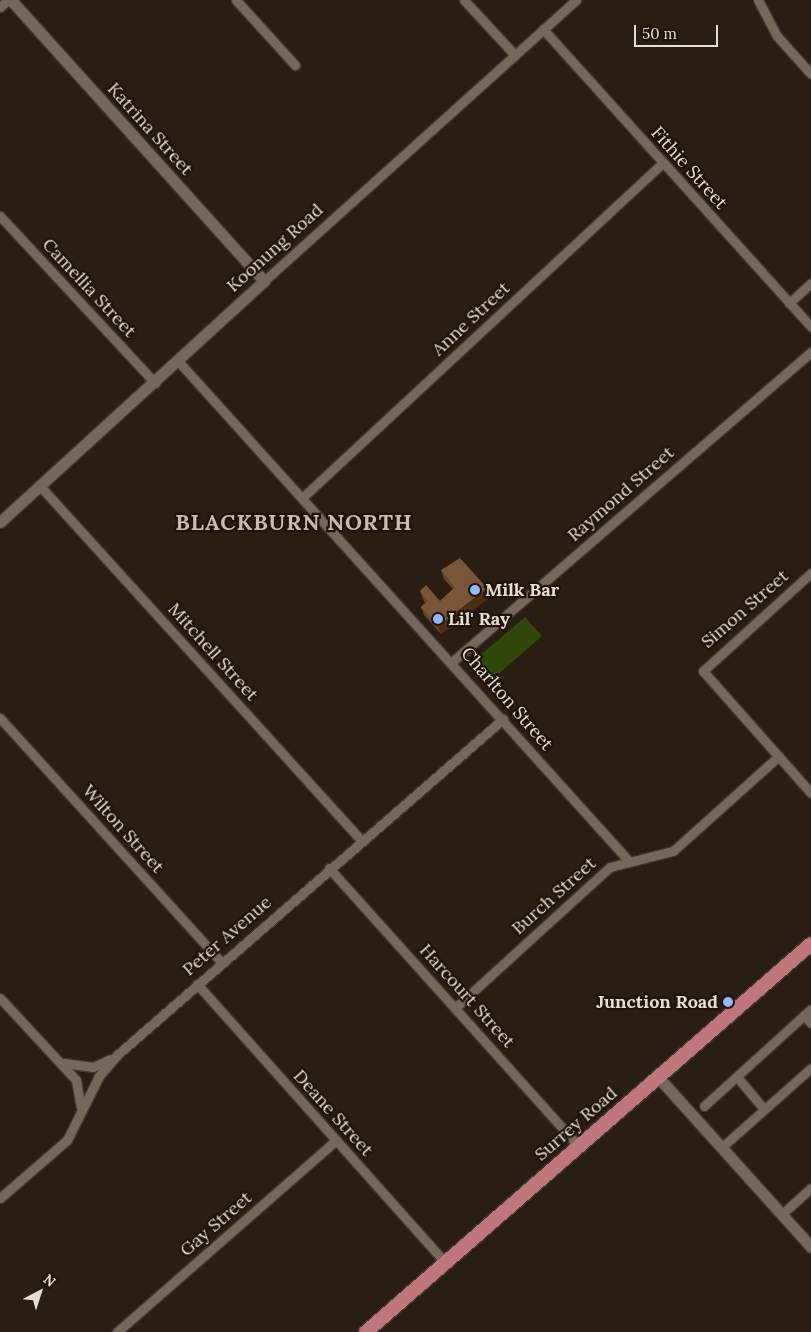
<!DOCTYPE html>
<html>
<head>
<meta charset="utf-8">
<style>
	body { margin:0 }
	#map { position:relative; width:811px; height:1332px; overflow:hidden; background:#2a1d13; font-family:Lora,serif }
	div>[style] { position:absolute }
	.green>* { inset:0; background:#2f4709 }
	.roads { filter:drop-shadow(1px 0 #413630) drop-shadow(-1px 0 #413630) drop-shadow(0 1px #413630) drop-shadow(0 -1px #413630) }
	.minor>* { height:9px; margin:-4.5px; padding:0 4.5px; transform-origin:4.5px; border-radius:4.5px; background:#76675b }
	.tertiary>* { height:11px; margin:-5.5px; padding:0 5.5px; transform-origin:5.5px; border-radius:5.5px; background:#76675b }
	.primary>* { height:14px; margin:-7px; padding:0 7px; transform-origin:7px; border-radius:7px; background:#c0777b }
	.wall>* { inset:0; background:#6b4523 }
	.shaded-wall>* { inset:0; background:#4c2e15 }
	.building>* { inset:0; background:#785637 }
	.dots>* { width:14px; height:14px; translate:-50% -50%; box-sizing:border-box; border:2px solid #20140a; border-radius:50% }
	span { translate:-50% -50%; white-space:nowrap; text-align:center; line-height:1.15; -webkit-text-stroke:4.5px #20140a; paint-order:stroke }
	.street-label { font-size:18px; color:#e6ddd6 }
	.poi-label { font-size:18px; color:#e6ddd6; font-weight:700 }
	.left { translate:0 -50%; text-align:left }
	.right { translate:-100% -50%; text-align:right }
	.district-label { font-size:22px; color:#ccbaad; font-weight:700; letter-spacing:1px }
	.north { position:absolute; left:15px; top:1267px; width:50px; height:50px; -webkit-text-stroke:4px #20140a; paint-order:stroke; rotate:40deg; font-size:14px; font-weight:700; line-height:20px; text-align:center; color:#e6ddd6 }
	.north::after { content:''; display:block; margin:auto; width:18px; height:22px; background:#e6ddd6; clip-path:polygon(50% 0,100% 100%,50% 72%,0 100%) }
	.scale { position:absolute; left:634px; top:25px; width:84px; height:22px; box-sizing:border-box; border:2px solid #e6ddd6; border-top:0; padding-left:6px; font-size:15px; line-height:18px; white-space:nowrap; color:#e6ddd6; -webkit-text-stroke:4px #20140a; paint-order:stroke }
</style>
</head>
<body>
<div id="map">
	<div class="green">
		<i style="clip-path:polygon(525px 617px,542px 636px,487px 684px,470px 664px)"></i>
	</div>
	<div class="roads">
		<div class="minor">
			<i style="left:236px;top:0;width:88px;rotate:47.8deg"></i>
			<i style="left:464px;top:0;width:75px;rotate:47.2deg"></i>
			<i style="left:758px;top:0;width:41px;rotate:62.2deg"></i>
			<i style="left:777px;top:36px;width:51px;rotate:48.2deg"></i>
			<i style="left:0;top:7px;width:11px;rotate:-41deg"></i>
			<i style="left:543px;top:29px;width:401px;rotate:48deg"></i>
			<i style="left:0;top:216px;width:228px;rotate:47.1deg"></i>
			<i style="left:264px;top:281px;width:420px;rotate:-42deg"></i>
			<i style="left:789px;top:303px;width:30px;rotate:-42deg"></i>
			<i style="left:178px;top:361px;width:672px;rotate:47.96deg"></i>
			<i style="left:40px;top:486px;width:478px;rotate:47.8deg"></i>
			<i style="left:302px;top:498px;width:491px;rotate:-42.9deg"></i>
			<i style="left:811px;top:573px;width:146px;rotate:137.8deg"></i>
			<i style="left:703px;top:671px;width:163px;rotate:48.5deg"></i>
			<i style="left:453px;top:661px;width:473px;rotate:-40.8deg"></i>
			<i style="left:0;top:718px;width:329px;rotate:47.8deg"></i>
			<i style="left:329px;top:868px;width:375px;rotate:48.1deg"></i>
			<i style="left:197px;top:984px;width:374px;rotate:48.3deg"></i>
			<i style="left:0;top:998px;width:112px;rotate:47.2deg"></i>
			<i style="left:76px;top:1080px;width:27px;rotate:80deg"></i>
			<i style="left:456px;top:1007px;width:208px;rotate:-42.3deg"></i>
			<i style="left:610px;top:867px;width:65px;rotate:-14.3deg"></i>
			<i style="left:673px;top:851px;width:142px;rotate:-41.9deg"></i>
			<i style="left:804px;top:1015px;width:11px;rotate:49deg"></i>
			<i style="left:64px;top:1063px;width:29px;rotate:8deg"></i>
			<i style="left:93px;top:1067px;width:19px;rotate:-25deg"></i>
			<i style="left:737px;top:1077px;width:42px;rotate:49.8deg"></i>
			<i style="left:704px;top:1106px;width:144px;rotate:-42.2deg"></i>
			<i style="left:722px;top:1147px;width:119px;rotate:-41.6deg"></i>
			<i style="left:0;top:1198px;width:89px;rotate:-40.9deg"></i>
			<i style="left:67px;top:1140px;width:72px;rotate:-63.4deg"></i>
			<i style="left:99px;top:1076px;width:28px;rotate:-49deg"></i>
			<i style="left:117px;top:1055px;width:512px;rotate:-41.04deg"></i>
			<i style="left:782px;top:1214px;width:39px;rotate:-42deg"></i>
			<i style="left:117px;top:1332px;width:291px;rotate:-41.2deg"></i>
		</div>
		<div class="tertiary">
			<i style="left:0;top:522px;width:357px;rotate:-42.4deg"></i>
			<i style="left:264px;top:281px;width:378px;rotate:-132deg"></i>
			<i style="left:658px;top:1077px;width:229px;rotate:48deg"></i>
		</div>
		<div class="primary">
			<i style="left:366px;top:1332px;width:590px;rotate:-41.09deg"></i>
		</div>
	</div>
	<div class="wall">
		<i style="clip-path:polygon(441px 570px,490px 597px,441px 634px,424px 615px,421px 607px,425px 603px,423px 599px,420px 591px,440px 601px,453px 589px,444px 579px)"></i>
	</div>
	<div class="shaded-wall">
		<i style="clip-path:polygon(487px 588px,490px 597px,441px 634px,438px 626px)"></i>
	</div>
	<div class="building">
		<i style="clip-path:polygon(460px 558px,487px 588px,438px 626px,421px 607px,428px 601px,420px 591px,426px 585px,440px 601px,455px 587px,441px 570px)"></i>
	</div>
	<div class="dots">
		<i style="left:475px;top:590px;background:#91b8fd"></i>
		<i style="left:438px;top:619px;background:#91b8fd"></i>
		<i style="left:728px;top:1002px;background:#91b8fd"></i>
	</div>
	<div class="street-label">
		<span style="left:150px;top:129px;rotate:48deg">Katrina Street</span>
		<span style="left:689px;top:168px;rotate:48deg">Fithie Street</span>
		<span style="left:275px;top:248px;rotate:-42deg">Koonung Road</span>
		<span style="left:89px;top:288px;rotate:47deg">Camellia Street</span>
		<span style="left:471px;top:319px;rotate:-43deg">Anne Street</span>
		<span style="left:621px;top:494px;rotate:-41deg">Raymond Street</span>
		<span style="left:745px;top:609px;rotate:-41deg">Simon Street</span>
		<span style="left:213px;top:652px;rotate:48deg">Mitchell Street</span>
		<span style="left:507px;top:699px;rotate:49deg">Charlton Street</span>
		<span style="left:123px;top:829px;rotate:48deg">Wilton Street</span>
		<span style="left:554px;top:896px;rotate:-42deg">Burch Street</span>
		<span style="left:227px;top:936px;rotate:-41deg">Peter Avenue</span>
		<span style="left:467px;top:996px;rotate:48deg">Harcourt Street</span>
		<span style="left:333px;top:1113px;rotate:48deg">Deane Street</span>
		<span style="left:576px;top:1124px;rotate:-41deg">Surrey Road</span>
		<span style="left:216px;top:1224px;rotate:-41deg">Gay Street</span>
	</div>
	<div class="poi-label">
		<span class="left" style="left:485px;top:590px">Milk Bar</span>
		<span class="left" style="left:448px;top:619px">Lil' Ray</span>
		<span class="right" style="left:718px;top:1002px">Junction Road</span>
	</div>
	<div class="district-label">
		<span style="left:294px;top:523px">BLACKBURN NORTH</span>
	</div>
	<div class="north">N</div>
	<div class="scale">50 m</div>
</div>
</body>
</html>
